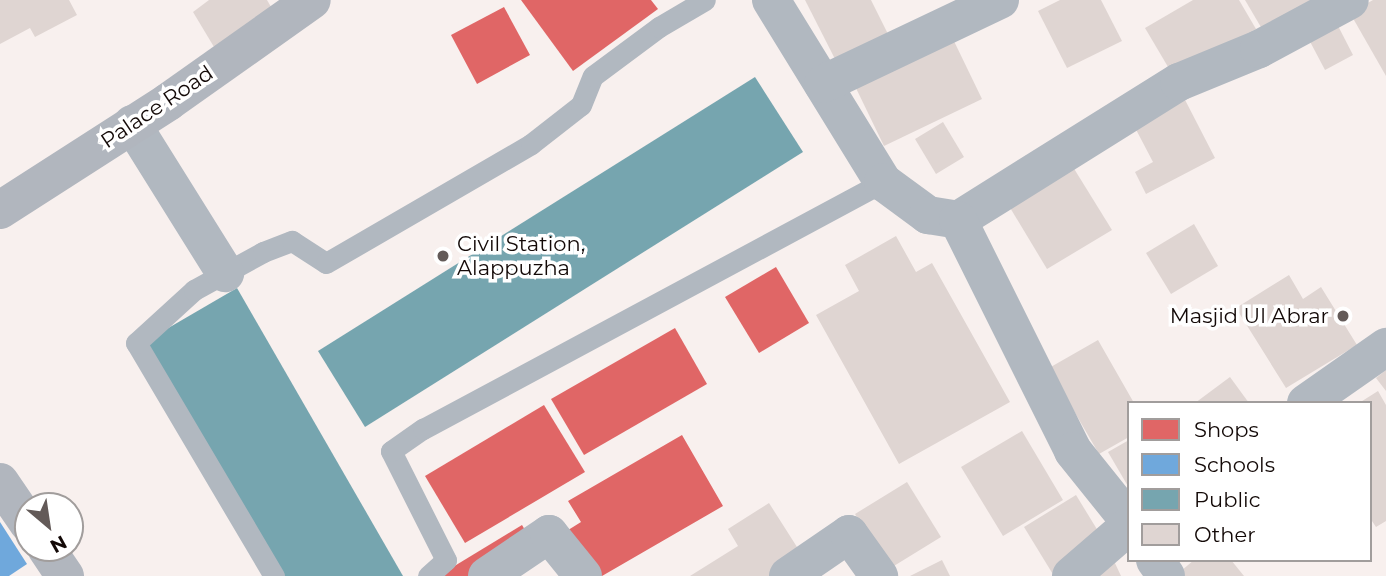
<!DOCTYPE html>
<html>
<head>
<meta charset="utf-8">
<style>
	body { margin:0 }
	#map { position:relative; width:1386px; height:576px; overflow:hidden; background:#f8f0ee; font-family:Montserrat,sans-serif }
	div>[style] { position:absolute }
	.shops>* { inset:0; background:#e06666 }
	.schools>* { inset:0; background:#6fa8dc }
	.public>* { inset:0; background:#76a5af }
	.building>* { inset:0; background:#dfd5d2 }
	.service>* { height:21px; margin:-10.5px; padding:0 10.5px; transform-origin:10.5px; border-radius:10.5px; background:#b1b8c0 }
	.minor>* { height:38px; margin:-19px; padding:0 19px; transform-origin:19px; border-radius:19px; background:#b1b8c0 }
	.secondary>* { height:38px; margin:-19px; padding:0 19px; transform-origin:19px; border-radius:19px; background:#b1b6be }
	.dots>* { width:19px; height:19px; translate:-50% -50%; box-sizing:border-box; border:4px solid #fff; border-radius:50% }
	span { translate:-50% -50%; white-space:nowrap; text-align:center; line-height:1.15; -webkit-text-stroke:7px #fff; paint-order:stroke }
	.street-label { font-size:21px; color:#130907 }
	.poi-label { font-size:21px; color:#130907 }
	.left { translate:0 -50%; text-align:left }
	.right { translate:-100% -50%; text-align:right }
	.legend { position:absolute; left:1127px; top:401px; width:245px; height:161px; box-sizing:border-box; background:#fff; border:2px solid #a19d9c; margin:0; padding:9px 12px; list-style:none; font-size:21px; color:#130907 }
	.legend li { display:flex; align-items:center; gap:14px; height:35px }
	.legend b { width:35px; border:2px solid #a19d9c }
	.north { position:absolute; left:14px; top:492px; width:70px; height:70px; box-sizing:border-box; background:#fff; border:2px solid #a19d9c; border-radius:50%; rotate:151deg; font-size:19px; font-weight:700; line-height:28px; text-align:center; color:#130907 }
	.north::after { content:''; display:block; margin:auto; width:24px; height:32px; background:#635a58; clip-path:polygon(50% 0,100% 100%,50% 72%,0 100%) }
</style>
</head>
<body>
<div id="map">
	<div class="shops">
		<i style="clip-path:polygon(521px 0,651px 0,658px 9px,573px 71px)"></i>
		<i style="clip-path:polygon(504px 7px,530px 55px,477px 84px,451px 35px)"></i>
		<i style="clip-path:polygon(776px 267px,809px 323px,759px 353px,725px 297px)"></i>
		<i style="clip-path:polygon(675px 328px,707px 384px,584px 455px,551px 399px)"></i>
		<i style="clip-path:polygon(544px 405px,585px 472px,465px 543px,425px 476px)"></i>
		<i style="clip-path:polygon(682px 435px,723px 506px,602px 576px,591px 576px,565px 532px,581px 522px,568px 501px)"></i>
		<i style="clip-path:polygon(522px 525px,537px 550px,494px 576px,438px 576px)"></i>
	</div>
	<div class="schools">
		<i style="clip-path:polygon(0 522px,27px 564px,9px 576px,0 576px)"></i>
	</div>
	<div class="public">
		<i style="clip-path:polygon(755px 77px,803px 152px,365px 427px,318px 351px)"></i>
		<i style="clip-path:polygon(237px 288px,403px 576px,282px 576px,146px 341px)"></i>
	</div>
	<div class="building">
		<i style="clip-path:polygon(0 0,69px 0,77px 15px,35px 37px,30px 28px,0 44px)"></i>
		<i style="clip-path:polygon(209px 0,267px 0,274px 12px,214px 47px,193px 12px)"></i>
		<i style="clip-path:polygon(805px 0,871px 0,888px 34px,836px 61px)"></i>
		<i style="clip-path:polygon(1060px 0,1101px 0,1122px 41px,1067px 68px,1038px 11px)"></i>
		<i style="clip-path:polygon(1193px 0,1239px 0,1256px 29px,1174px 77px,1145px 28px)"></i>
		<i style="clip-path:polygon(1245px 0,1311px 0,1265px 34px)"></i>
		<i style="clip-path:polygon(1373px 0,1386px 0,1386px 76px,1350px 13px)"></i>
		<i style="clip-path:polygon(1335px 20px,1353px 55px,1325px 70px,1306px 34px)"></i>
		<i style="clip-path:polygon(952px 37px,982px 99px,884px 146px,854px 84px)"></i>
		<i style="clip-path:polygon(1182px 94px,1215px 158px,1146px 194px,1135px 172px,1153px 162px,1131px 120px)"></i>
		<i style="clip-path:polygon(943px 122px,964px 157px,936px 174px,915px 139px)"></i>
		<i style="clip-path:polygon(1073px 167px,1112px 230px,1047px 269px,1009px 206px)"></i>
		<i style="clip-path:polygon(1194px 224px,1218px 266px,1171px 294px,1146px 253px)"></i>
		<i style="clip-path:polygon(896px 236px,916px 272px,932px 263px,1010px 402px,899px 464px,816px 315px,859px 291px,845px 265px)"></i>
		<i style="clip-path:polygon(1289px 275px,1303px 299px,1321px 287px,1357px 345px,1286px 388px,1236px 308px)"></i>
		<i style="clip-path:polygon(1098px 340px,1134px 403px,1129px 403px,1129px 437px,1099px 454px,1049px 368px)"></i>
		<i style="clip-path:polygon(1386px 370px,1386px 391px,1376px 378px)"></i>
		<i style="clip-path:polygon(1230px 377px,1249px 403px,1195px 403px)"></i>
		<i style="clip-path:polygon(1378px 391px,1386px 405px,1386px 521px,1376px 527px,1370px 518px,1370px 403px,1359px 403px)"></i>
		<i style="clip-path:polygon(1022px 431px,1063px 500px,1003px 536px,961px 467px)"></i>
		<i style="clip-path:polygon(1129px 440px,1129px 488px,1108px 452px)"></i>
		<i style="clip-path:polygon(907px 482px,941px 537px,889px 569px,855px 514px)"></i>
		<i style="clip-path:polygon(1076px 495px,1106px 544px,1054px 576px,1024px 527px)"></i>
		<i style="clip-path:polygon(769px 503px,804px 558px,775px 576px,690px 576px,738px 546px,728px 529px)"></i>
		<i style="clip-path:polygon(942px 560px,950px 576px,910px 576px)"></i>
		<i style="clip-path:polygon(1194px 560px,1231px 560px,1244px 576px,1175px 576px)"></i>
		<i style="clip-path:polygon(1114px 561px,1121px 576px,1084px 576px)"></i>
	</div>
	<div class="service">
		<i style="left:274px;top:576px;width:271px;rotate:-120.6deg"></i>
		<i style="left:136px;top:343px;width:79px;rotate:-42.4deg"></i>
		<i style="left:194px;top:290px;width:79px;rotate:-28.8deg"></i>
		<i style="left:263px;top:252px;width:31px;rotate:-21deg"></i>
		<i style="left:292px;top:241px;width:40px;rotate:32.9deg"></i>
		<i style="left:326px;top:263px;width:237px;rotate:-30.1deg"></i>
		<i style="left:531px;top:144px;width:63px;rotate:-38deg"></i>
		<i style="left:581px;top:105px;width:31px;rotate:-68deg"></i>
		<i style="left:593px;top:76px;width:82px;rotate:-36.6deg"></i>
		<i style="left:659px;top:27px;width:53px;rotate:-30.4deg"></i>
		<i style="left:428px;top:576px;width:24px;rotate:-42deg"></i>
		<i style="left:446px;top:560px;width:122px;rotate:-116.8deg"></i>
		<i style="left:391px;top:451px;width:39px;rotate:-35deg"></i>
		<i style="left:423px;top:429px;width:522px;rotate:-28.23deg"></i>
	</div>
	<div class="minor">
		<i style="left:771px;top:0;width:214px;rotate:58.4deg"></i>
		<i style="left:883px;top:182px;width:56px;rotate:36.3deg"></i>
		<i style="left:928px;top:215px;width:30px;rotate:9deg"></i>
		<i style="left:958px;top:220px;width:261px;rotate:-32deg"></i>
		<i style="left:1179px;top:82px;width:87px;rotate:-22.4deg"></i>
		<i style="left:1259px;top:49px;width:103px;rotate:-28.3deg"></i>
		<i style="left:823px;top:84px;width:196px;rotate:-25.4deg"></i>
		<i style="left:132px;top:124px;width:176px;rotate:58deg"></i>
		<i style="left:958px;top:220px;width:258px;rotate:63.5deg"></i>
		<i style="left:1073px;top:451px;width:90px;rotate:51.3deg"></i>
		<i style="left:1306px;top:403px;width:98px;rotate:-35deg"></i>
		<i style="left:1155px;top:560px;width:19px;rotate:55deg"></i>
		<i style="left:487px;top:576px;width:75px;rotate:-34.1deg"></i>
		<i style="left:549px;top:534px;width:54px;rotate:51deg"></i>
		<i style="left:788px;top:576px;width:74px;rotate:-34.5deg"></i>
		<i style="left:849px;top:534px;width:52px;rotate:54.5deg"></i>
		<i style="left:1071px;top:576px;width:77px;rotate:-40.8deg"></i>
	</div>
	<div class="secondary">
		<i style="left:0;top:210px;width:200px;rotate:-32.7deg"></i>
		<i style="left:168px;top:102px;width:176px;rotate:-35.3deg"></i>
		<i style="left:0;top:482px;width:50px;rotate:55.7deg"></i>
		<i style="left:46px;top:548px;width:34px;rotate:56deg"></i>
	</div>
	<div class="dots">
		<i style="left:443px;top:256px;background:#635a58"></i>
		<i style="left:1343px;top:316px;background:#635a58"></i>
	</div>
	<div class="street-label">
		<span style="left:157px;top:107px;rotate:-34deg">Palace Road</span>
	</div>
	<div class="poi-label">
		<span class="left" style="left:457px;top:256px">Civil Station,<br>Alappuzha</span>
		<span class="right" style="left:1329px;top:316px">Masjid Ul Abrar</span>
	</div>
	<ul class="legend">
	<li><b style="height:19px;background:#e06666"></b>Shops</li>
	<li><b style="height:19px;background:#6fa8dc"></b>Schools</li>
	<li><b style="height:19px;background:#76a5af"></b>Public</li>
	<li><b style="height:19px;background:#dfd5d2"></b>Other</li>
	</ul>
	<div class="north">N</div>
</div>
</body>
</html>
